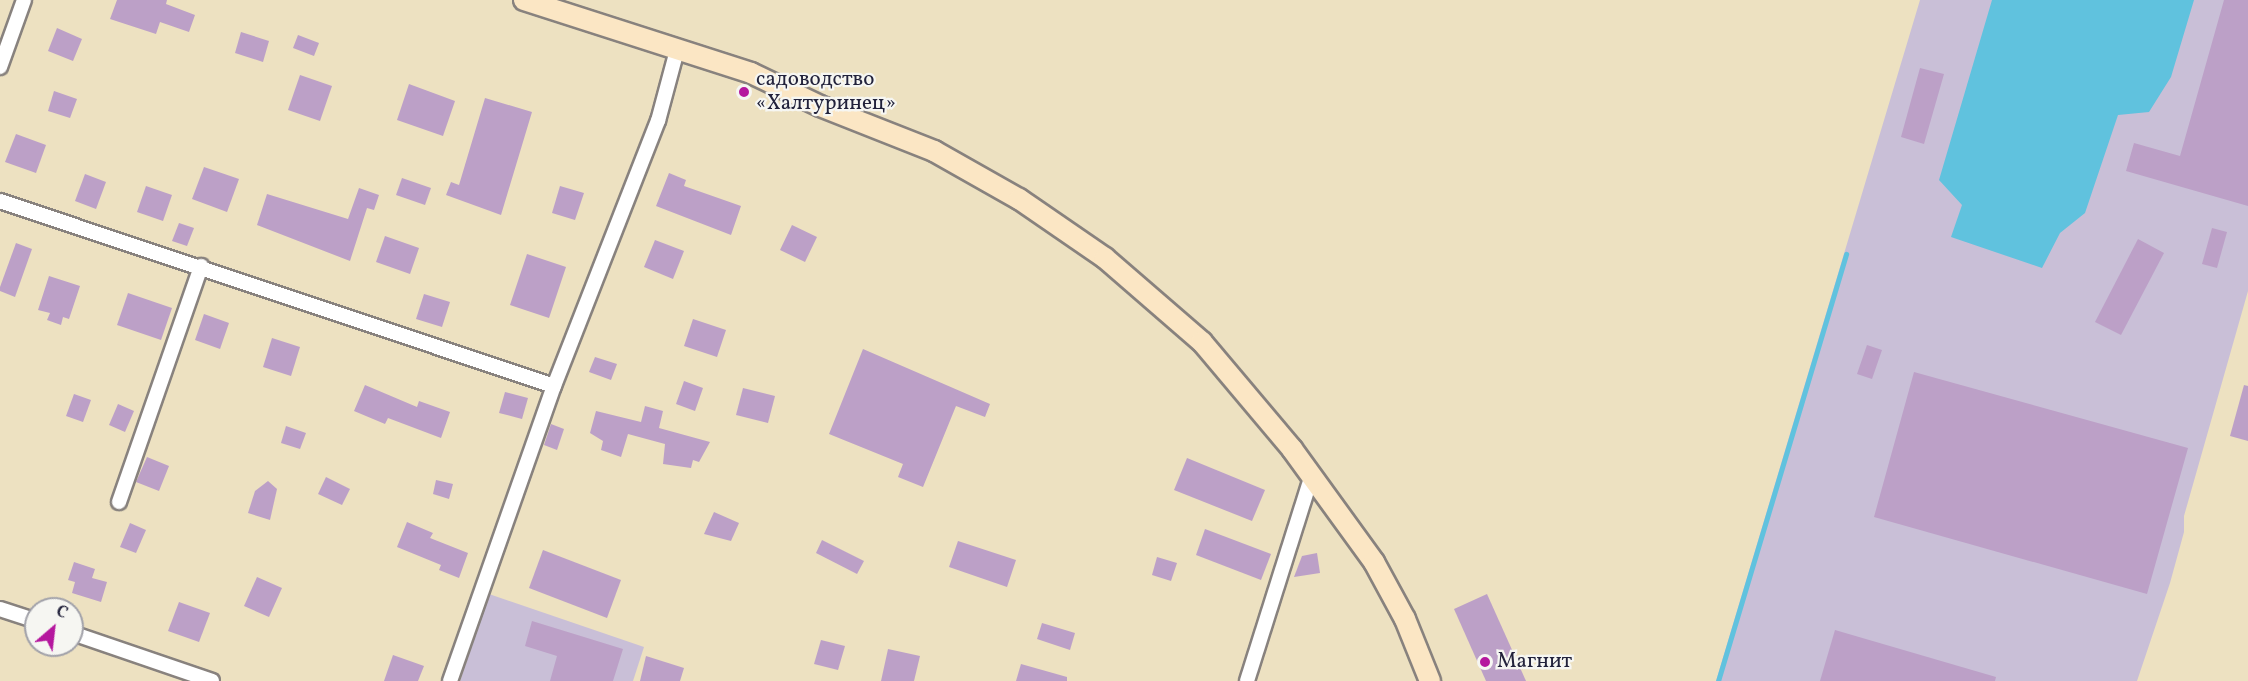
<!DOCTYPE html>
<html>
<head>
<meta charset="utf-8">
<style>
	body { margin:0 }
	#map { position:relative; width:2248px; height:681px; overflow:hidden; background:#ede1c1; font-family:Vollkorn,serif }
	div>[style] { position:absolute }
	.industrial>* { inset:0; background:#c9bfd7 }
	.water>* { inset:0; background:#60c2de }
	.stream>* { height:5px; margin:-2.5px; padding:0 2.5px; transform-origin:2.5px; border-radius:2.5px; background:#60c2de }
	.building>* { inset:0; background:#bca0c7 }
	.roads { filter:drop-shadow(2px 0 #88827e) drop-shadow(-2px 0 #88827e) drop-shadow(0 2px #88827e) drop-shadow(0 -2px #88827e) }
	.minor>* { height:14px; margin:-7px; padding:0 7px; transform-origin:7px; border-radius:7px; background:#fff }
	.secondary>* { height:20px; margin:-10px; padding:0 10px; transform-origin:10px; border-radius:10px; background:#fbe6c4 }
	.dots>* { width:16px; height:16px; translate:-50% -50%; box-sizing:border-box; border:3px solid #f6f6f2; border-radius:50% }
	span { translate:-50% -50%; white-space:nowrap; text-align:center; line-height:1.15; -webkit-text-stroke:4.5px #f6f6f2; paint-order:stroke }
	.poi-label { font-size:21px; color:#22223b }
	.left { translate:0 -50%; text-align:left }
	.north { position:absolute; left:24px; top:597px; width:60px; height:60px; box-sizing:border-box; background:#f6f6f2; border:2px solid #a1a1a9; border-radius:50%; rotate:28deg; font-size:16px; font-weight:700; line-height:24px; text-align:center; color:#22223b }
	.north::after { content:''; display:block; margin:auto; width:21px; height:27px; background:#b5179e; clip-path:polygon(50% 0,100% 100%,50% 72%,0 100%) }
</style>
</head>
<body>
<div id="map">
	<div class="industrial">
		<i style="clip-path:polygon(1920px 0,2248px 0,2248px 291px,2184px 516px,2184px 532px,2170px 583px,2137px 681px,1716px 681px)"></i>
		<i style="clip-path:polygon(489px 594px,644px 647px,633px 681px,460px 681px)"></i>
	</div>
	<div class="water">
		<i style="clip-path:polygon(1992px 0,2194px 0,2171px 77px,2149px 112px,2118px 115px,2085px 213px,2060px 233px,2042px 268px,1951px 237px,1962px 205px,1939px 180px)"></i>
	</div>
	<div class="stream">
		<i style="left:1718px;top:681px;width:446px;rotate:-73.3deg"></i>
	</div>
	<div class="building">
		<i style="clip-path:polygon(117px 0,167px 0,166px 4px,195px 15px,189px 32px,160px 22px,156px 34px,110px 19px)"></i>
		<i style="clip-path:polygon(2224px 0,2248px 0,2248px 206px,2126px 171px,2134px 143px,2180px 156px)"></i>
		<i style="clip-path:polygon(57px 28px,82px 39px,73px 61px,48px 51px)"></i>
		<i style="clip-path:polygon(241px 32px,269px 41px,263px 62px,235px 53px)"></i>
		<i style="clip-path:polygon(298px 35px,319px 43px,314px 56px,293px 48px)"></i>
		<i style="clip-path:polygon(1920px 68px,1944px 74px,1924px 144px,1901px 137px)"></i>
		<i style="clip-path:polygon(300px 75px,332px 86px,320px 121px,288px 110px)"></i>
		<i style="clip-path:polygon(409px 84px,455px 101px,443px 136px,397px 120px)"></i>
		<i style="clip-path:polygon(54px 91px,77px 99px,70px 118px,48px 111px)"></i>
		<i style="clip-path:polygon(485px 98px,532px 112px,501px 215px,446px 195px,451px 182px,459px 185px)"></i>
		<i style="clip-path:polygon(16px 134px,46px 145px,36px 173px,5px 162px)"></i>
		<i style="clip-path:polygon(204px 167px,239px 179px,227px 212px,192px 199px)"></i>
		<i style="clip-path:polygon(669px 173px,686px 180px,684px 186px,741px 206px,731px 235px,656px 206px)"></i>
		<i style="clip-path:polygon(85px 174px,106px 182px,96px 209px,75px 201px)"></i>
		<i style="clip-path:polygon(402px 178px,431px 188px,425px 205px,396px 195px)"></i>
		<i style="clip-path:polygon(146px 186px,172px 195px,163px 221px,137px 212px)"></i>
		<i style="clip-path:polygon(560px 186px,584px 193px,575px 220px,552px 213px)"></i>
		<i style="clip-path:polygon(359px 188px,379px 195px,374px 210px,367px 208px,350px 261px,257px 225px,267px 194px,348px 219px)"></i>
		<i style="clip-path:polygon(179px 223px,194px 228px,187px 246px,172px 241px)"></i>
		<i style="clip-path:polygon(792px 225px,817px 237px,805px 262px,780px 250px)"></i>
		<i style="clip-path:polygon(2212px 228px,2227px 232px,2217px 268px,2202px 264px)"></i>
		<i style="clip-path:polygon(385px 236px,419px 248px,410px 274px,376px 262px)"></i>
		<i style="clip-path:polygon(2138px 239px,2164px 253px,2121px 335px,2095px 322px)"></i>
		<i style="clip-path:polygon(655px 240px,684px 251px,673px 279px,644px 267px)"></i>
		<i style="clip-path:polygon(16px 243px,32px 249px,15px 297px,0 291px,0 287px)"></i>
		<i style="clip-path:polygon(527px 254px,566px 267px,549px 318px,510px 305px)"></i>
		<i style="clip-path:polygon(49px 276px,80px 286px,69px 319px,63px 317px,61px 325px,47px 320px,50px 313px,38px 310px)"></i>
		<i style="clip-path:polygon(128px 293px,172px 308px,161px 340px,117px 325px)"></i>
		<i style="clip-path:polygon(424px 294px,450px 302px,442px 327px,416px 319px)"></i>
		<i style="clip-path:polygon(204px 314px,229px 323px,220px 349px,195px 340px)"></i>
		<i style="clip-path:polygon(693px 319px,726px 330px,717px 357px,684px 346px)"></i>
		<i style="clip-path:polygon(272px 338px,300px 347px,291px 376px,263px 367px)"></i>
		<i style="clip-path:polygon(1867px 345px,1882px 350px,1872px 379px,1857px 374px)"></i>
		<i style="clip-path:polygon(863px 349px,990px 404px,985px 417px,956px 406px,923px 487px,898px 477px,903px 464px,829px 434px)"></i>
		<i style="clip-path:polygon(595px 357px,617px 364px,611px 380px,589px 372px)"></i>
		<i style="clip-path:polygon(1914px 372px,2188px 448px,2147px 594px,1874px 517px)"></i>
		<i style="clip-path:polygon(684px 381px,703px 388px,695px 411px,676px 404px)"></i>
		<i style="clip-path:polygon(365px 385px,417px 407px,419px 401px,450px 412px,441px 438px,388px 418px,385px 424px,354px 411px)"></i>
		<i style="clip-path:polygon(2244px 385px,2248px 386px,2248px 441px,2230px 436px)"></i>
		<i style="clip-path:polygon(743px 388px,775px 396px,768px 423px,736px 415px)"></i>
		<i style="clip-path:polygon(505px 392px,528px 398px,522px 419px,499px 413px)"></i>
		<i style="clip-path:polygon(74px 394px,91px 400px,83px 422px,66px 416px)"></i>
		<i style="clip-path:polygon(118px 404px,134px 411px,125px 432px,109px 425px)"></i>
		<i style="clip-path:polygon(645px 406px,663px 411px,659px 428px,710px 442px,699px 462px,693px 460px,691px 468px,663px 464px,665px 444px,628px 434px,621px 457px,601px 450px,603px 441px,590px 433px,596px 411px,641px 422px)"></i>
		<i style="clip-path:polygon(551px 424px,564px 429px,557px 450px,544px 445px)"></i>
		<i style="clip-path:polygon(286px 426px,306px 433px,300px 449px,281px 443px)"></i>
		<i style="clip-path:polygon(147px 457px,169px 466px,159px 491px,136px 482px)"></i>
		<i style="clip-path:polygon(1187px 458px,1265px 490px,1252px 521px,1174px 490px)"></i>
		<i style="clip-path:polygon(326px 477px,350px 489px,342px 505px,318px 494px)"></i>
		<i style="clip-path:polygon(436px 480px,453px 484px,449px 499px,433px 494px)"></i>
		<i style="clip-path:polygon(268px 481px,277px 489px,270px 520px,248px 513px,255px 491px)"></i>
		<i style="clip-path:polygon(714px 512px,739px 523px,731px 541px,704px 534px)"></i>
		<i style="clip-path:polygon(407px 522px,433px 533px,430px 538px,468px 553px,459px 578px,439px 570px,441px 565px,397px 547px)"></i>
		<i style="clip-path:polygon(130px 523px,146px 530px,136px 553px,120px 547px)"></i>
		<i style="clip-path:polygon(1205px 529px,1271px 554px,1261px 580px,1196px 555px)"></i>
		<i style="clip-path:polygon(822px 540px,864px 561px,857px 574px,816px 553px)"></i>
		<i style="clip-path:polygon(958px 541px,1016px 560px,1007px 587px,949px 567px)"></i>
		<i style="clip-path:polygon(543px 550px,621px 580px,607px 618px,529px 588px)"></i>
		<i style="clip-path:polygon(1317px 553px,1320px 573px,1294px 577px,1302px 556px)"></i>
		<i style="clip-path:polygon(1157px 557px,1177px 563px,1171px 581px,1152px 575px)"></i>
		<i style="clip-path:polygon(74px 562px,95px 569px,92px 578px,107px 582px,101px 602px,72px 593px,75px 582px,68px 580px)"></i>
		<i style="clip-path:polygon(257px 577px,282px 588px,269px 617px,244px 606px)"></i>
		<i style="clip-path:polygon(1487px 594px,1526px 681px,1486px 681px,1454px 609px)"></i>
		<i style="clip-path:polygon(179px 602px,210px 613px,199px 642px,168px 631px)"></i>
		<i style="clip-path:polygon(532px 621px,623px 649px,613px 681px,550px 681px,557px 656px,525px 646px)"></i>
		<i style="clip-path:polygon(1042px 623px,1075px 633px,1070px 650px,1037px 639px)"></i>
		<i style="clip-path:polygon(1835px 630px,1996px 677px,1995px 681px,1820px 681px)"></i>
		<i style="clip-path:polygon(821px 640px,845px 646px,838px 670px,814px 664px)"></i>
		<i style="clip-path:polygon(888px 649px,920px 656px,914px 681px,881px 681px)"></i>
		<i style="clip-path:polygon(393px 655px,424px 666px,418px 681px,384px 681px)"></i>
		<i style="clip-path:polygon(646px 656px,684px 668px,680px 681px,640px 681px)"></i>
		<i style="clip-path:polygon(1021px 664px,1067px 677px,1067px 681px,1016px 681px)"></i>
	</div>
	<div class="roads">
		<div class="minor">
			<i style="left:0;top:67px;width:71px;rotate:-70.3deg"></i>
			<i style="left:0;top:201px;width:584px;rotate:18.47deg"></i>
			<i style="left:119px;top:502px;width:250px;rotate:-70.8deg"></i>
			<i style="left:0;top:609px;width:38px;rotate:18deg"></i>
			<i style="left:72px;top:633px;width:148px;rotate:18.9deg"></i>
			<i style="left:450px;top:681px;width:313px;rotate:-70.6deg"></i>
			<i style="left:554px;top:386px;width:285px;rotate:-68.6deg"></i>
			<i style="left:658px;top:121px;width:73px;rotate:-75deg"></i>
			<i style="left:1247px;top:681px;width:216px;rotate:-72.5deg"></i>
		</div>
		<div class="secondary">
			<i style="left:524px;top:0;width:238px;rotate:17.8deg"></i>
			<i style="left:751px;top:73px;width:76px;rotate:25.6deg"></i>
			<i style="left:820px;top:106px;width:123px;rotate:21.5deg"></i>
			<i style="left:934px;top:151px;width:98px;rotate:29.5deg"></i>
			<i style="left:1019px;top:199px;width:104px;rotate:34.5deg"></i>
			<i style="left:1105px;top:258px;width:128px;rotate:40.9deg"></i>
			<i style="left:1202px;top:342px;width:140px;rotate:49.9deg"></i>
			<i style="left:1292px;top:449px;width:140px;rotate:54deg"></i>
			<i style="left:1374px;top:562px;width:65px;rotate:61.5deg"></i>
			<i style="left:1405px;top:619px;width:67px;rotate:68deg"></i>
		</div>
	</div>
	<div class="dots">
		<i style="left:744px;top:92px;background:#b5179e"></i>
		<i style="left:1485px;top:662px;background:#b5179e"></i>
	</div>
	<div class="poi-label">
		<span class="left" style="left:756px;top:92px">садоводство<br>«Халтуринец»</span>
		<span class="left" style="left:1497px;top:662px">Магнит</span>
	</div>
	<div class="north">С</div>
</div>
</body>
</html>
